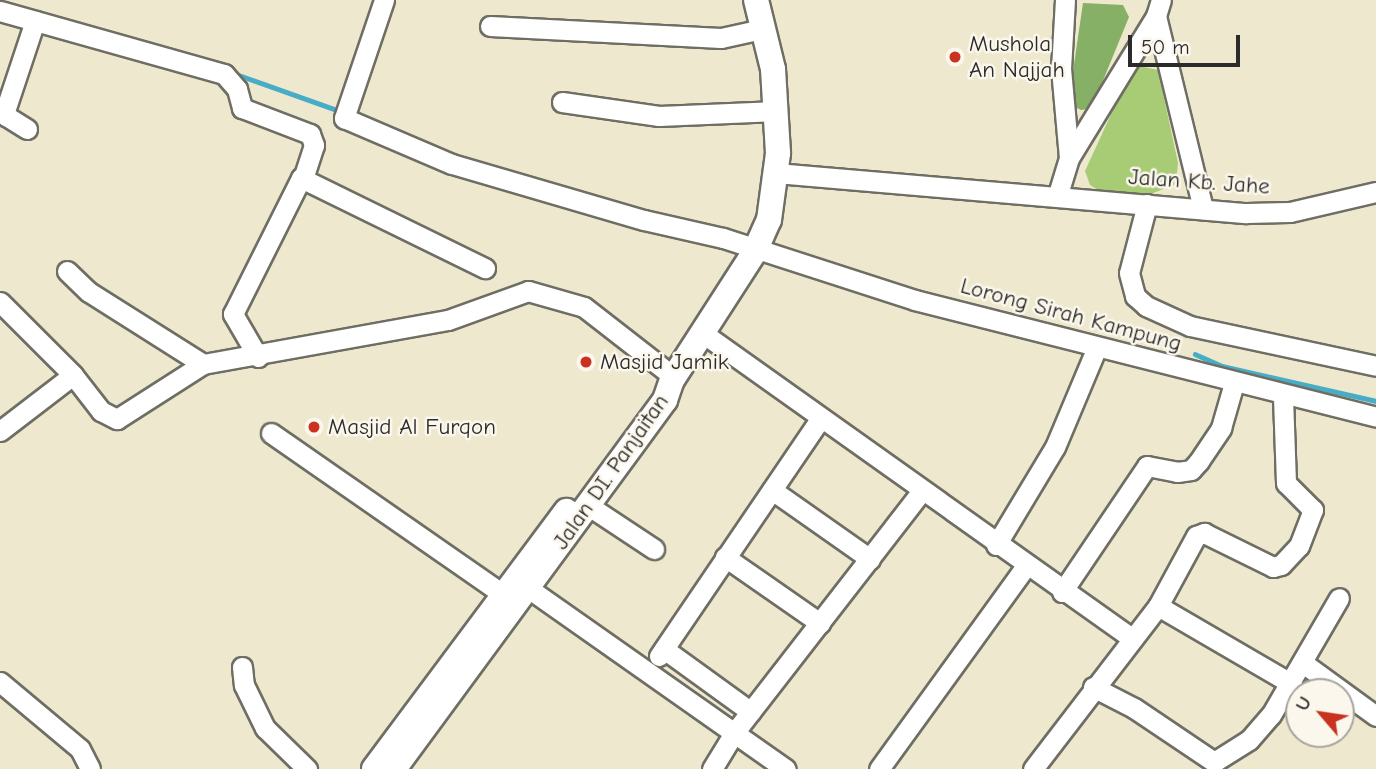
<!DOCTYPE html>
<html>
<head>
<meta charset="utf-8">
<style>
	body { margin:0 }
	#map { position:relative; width:1376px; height:769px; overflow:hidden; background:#eee9ce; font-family:"Comic Neue",sans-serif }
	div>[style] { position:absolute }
	.green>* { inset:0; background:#a8cc75 }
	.forest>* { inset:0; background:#86b066 }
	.stream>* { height:4.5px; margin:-2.25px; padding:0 2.25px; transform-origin:2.25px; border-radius:2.25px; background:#47adc6 }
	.roads { filter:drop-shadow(2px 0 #6f6e64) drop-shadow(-2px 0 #6f6e64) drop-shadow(0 2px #6f6e64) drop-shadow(0 -2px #6f6e64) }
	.minor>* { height:19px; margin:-9.5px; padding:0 9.5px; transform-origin:9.5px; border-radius:9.5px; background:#fff }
	.major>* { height:24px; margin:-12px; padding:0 12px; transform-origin:12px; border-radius:12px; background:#fff }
	.dots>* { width:19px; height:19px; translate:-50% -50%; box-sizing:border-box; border:4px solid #fbf7ec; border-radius:50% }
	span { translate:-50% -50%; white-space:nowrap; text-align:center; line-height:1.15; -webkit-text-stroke:5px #fbf7ec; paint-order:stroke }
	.poi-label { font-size:23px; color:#2b2b2b }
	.left { translate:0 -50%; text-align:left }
	.street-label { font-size:23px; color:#2b2b2b }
	.north { position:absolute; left:1285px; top:678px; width:70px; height:70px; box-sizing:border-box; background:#fbf7ec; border:2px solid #a8a59f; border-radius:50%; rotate:299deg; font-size:19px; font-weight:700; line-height:28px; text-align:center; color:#2b2b2b }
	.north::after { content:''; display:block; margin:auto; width:24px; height:32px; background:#c8321e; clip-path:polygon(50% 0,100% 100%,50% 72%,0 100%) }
	.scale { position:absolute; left:1128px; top:35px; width:112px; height:32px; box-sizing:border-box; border:4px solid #2b2b2b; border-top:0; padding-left:9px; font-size:21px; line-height:24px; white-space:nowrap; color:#2b2b2b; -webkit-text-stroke:5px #fbf7ec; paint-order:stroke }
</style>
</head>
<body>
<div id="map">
	<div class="green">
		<i style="clip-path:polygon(1139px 66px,1158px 70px,1178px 163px,1176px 184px,1151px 194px,1101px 192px,1090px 185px,1085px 171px,1129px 75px)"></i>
	</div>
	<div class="forest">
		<i style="clip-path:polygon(1083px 3px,1123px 5px,1129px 17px,1102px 83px,1088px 109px,1081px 110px,1075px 107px,1072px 78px)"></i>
	</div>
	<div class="stream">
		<i style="left:233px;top:73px;width:114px;rotate:19.6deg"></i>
		<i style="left:1195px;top:354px;width:30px;rotate:24deg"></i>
		<i style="left:1222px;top:366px;width:158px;rotate:12.8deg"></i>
	</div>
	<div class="roads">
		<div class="minor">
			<i style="left:384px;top:0;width:125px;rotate:108.7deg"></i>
			<i style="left:344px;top:118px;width:117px;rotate:23.1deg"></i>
			<i style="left:452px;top:164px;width:200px;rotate:16.3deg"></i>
			<i style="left:644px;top:220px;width:81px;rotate:12.8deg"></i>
			<i style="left:723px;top:238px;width:202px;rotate:17.9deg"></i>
			<i style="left:915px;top:300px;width:476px;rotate:14.2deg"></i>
			<i style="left:0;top:11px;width:233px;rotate:15.7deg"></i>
			<i style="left:224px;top:74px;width:20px;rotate:49deg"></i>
			<i style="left:237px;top:89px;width:20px;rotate:75deg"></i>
			<i style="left:242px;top:108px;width:73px;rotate:20.9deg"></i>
			<i style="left:310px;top:134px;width:12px;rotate:70deg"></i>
			<i style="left:314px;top:145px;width:35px;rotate:108deg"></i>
			<i style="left:1156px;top:16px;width:199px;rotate:76.3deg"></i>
			<i style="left:490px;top:26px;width:231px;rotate:3deg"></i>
			<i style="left:721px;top:38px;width:42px;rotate:-12.4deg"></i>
			<i style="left:562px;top:102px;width:98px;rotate:8.2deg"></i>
			<i style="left:659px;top:116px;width:118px;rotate:-2.4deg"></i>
			<i style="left:27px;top:129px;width:25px;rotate:-148deg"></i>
			<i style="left:6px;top:116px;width:5px;rotate:-101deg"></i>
			<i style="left:5px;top:111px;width:95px;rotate:-71.6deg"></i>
			<i style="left:1069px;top:158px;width:167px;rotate:-58.5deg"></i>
			<i style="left:1156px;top:16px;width:17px;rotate:-73deg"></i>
			<i style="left:776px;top:173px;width:472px;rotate:4.9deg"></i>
			<i style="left:1246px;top:213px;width:44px;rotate:-1.3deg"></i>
			<i style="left:1290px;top:212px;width:88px;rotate:-13.1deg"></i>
			<i style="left:1058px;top:194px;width:38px;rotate:-73deg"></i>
			<i style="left:1069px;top:158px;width:89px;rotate:-95.1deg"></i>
			<i style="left:1061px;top:69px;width:69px;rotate:-86.7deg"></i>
			<i style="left:1147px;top:204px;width:71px;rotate:104.6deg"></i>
			<i style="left:1129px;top:273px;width:24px;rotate:75deg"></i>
			<i style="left:1135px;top:296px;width:15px;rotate:42deg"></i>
			<i style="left:1146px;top:306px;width:48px;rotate:24.4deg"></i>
			<i style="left:1190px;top:326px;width:190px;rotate:12.1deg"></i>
			<i style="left:67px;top:271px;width:30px;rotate:44deg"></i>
			<i style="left:89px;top:292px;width:135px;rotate:32.3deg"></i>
			<i style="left:0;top:302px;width:103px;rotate:45deg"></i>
			<i style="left:73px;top:375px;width:46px;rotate:52.1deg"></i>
			<i style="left:101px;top:411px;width:18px;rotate:27deg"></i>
			<i style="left:117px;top:419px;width:102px;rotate:-32.6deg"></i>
			<i style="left:203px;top:364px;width:249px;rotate:-10.2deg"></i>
			<i style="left:448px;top:320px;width:85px;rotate:-19.9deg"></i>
			<i style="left:528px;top:291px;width:58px;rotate:15.9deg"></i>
			<i style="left:584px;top:307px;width:114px;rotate:37.9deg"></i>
			<i style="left:704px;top:334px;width:523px;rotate:35.42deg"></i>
			<i style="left:258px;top:357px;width:50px;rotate:-120.2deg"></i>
			<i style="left:233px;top:314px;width:152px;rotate:-63.4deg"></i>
			<i style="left:301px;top:178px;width:205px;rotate:26.1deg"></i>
			<i style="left:0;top:431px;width:92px;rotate:-37.5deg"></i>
			<i style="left:271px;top:433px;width:282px;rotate:34.8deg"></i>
			<i style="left:772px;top:490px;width:120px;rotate:35.1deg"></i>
			<i style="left:589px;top:506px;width:78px;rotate:33.5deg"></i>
			<i style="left:996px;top:545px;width:114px;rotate:-59deg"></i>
			<i style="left:1055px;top:447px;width:108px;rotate:-67.2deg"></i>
			<i style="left:725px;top:557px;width:116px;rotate:34.8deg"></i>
			<i style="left:528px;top:588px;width:315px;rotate:35.1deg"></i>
			<i style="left:1062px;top:592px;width:152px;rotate:-56deg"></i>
			<i style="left:1147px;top:466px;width:31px;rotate:11deg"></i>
			<i style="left:1177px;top:472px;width:14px;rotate:-8deg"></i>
			<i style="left:1191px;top:470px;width:12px;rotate:-48deg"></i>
			<i style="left:1199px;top:461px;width:40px;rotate:-56deg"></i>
			<i style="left:1221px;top:428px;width:47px;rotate:-73.9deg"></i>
			<i style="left:1158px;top:606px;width:155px;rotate:30.2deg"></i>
			<i style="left:664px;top:649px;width:107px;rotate:35.9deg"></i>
			<i style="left:659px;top:656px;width:287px;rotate:-55.8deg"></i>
			<i style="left:1303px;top:663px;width:90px;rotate:36deg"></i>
			<i style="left:242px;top:667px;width:18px;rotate:84deg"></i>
			<i style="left:244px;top:685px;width:48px;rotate:64deg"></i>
			<i style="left:265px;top:728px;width:59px;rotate:44.3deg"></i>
			<i style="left:0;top:682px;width:104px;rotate:39.9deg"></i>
			<i style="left:80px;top:749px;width:22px;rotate:63deg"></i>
			<i style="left:1093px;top:687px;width:46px;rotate:27.1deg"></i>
			<i style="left:1134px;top:708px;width:97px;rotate:34deg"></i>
			<i style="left:1214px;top:762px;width:41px;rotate:-32.2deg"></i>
			<i style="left:1249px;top:740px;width:33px;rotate:-49deg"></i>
			<i style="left:1271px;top:715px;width:135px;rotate:-59.8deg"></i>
			<i style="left:712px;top:769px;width:42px;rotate:-58.6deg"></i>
			<i style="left:734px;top:733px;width:305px;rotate:-52.2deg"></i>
			<i style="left:879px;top:769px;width:251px;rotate:-54.1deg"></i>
			<i style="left:1033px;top:769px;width:205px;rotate:-52.5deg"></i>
			<i style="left:1158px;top:606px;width:80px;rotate:-61.5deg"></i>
			<i style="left:1196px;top:536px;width:9px;rotate:-21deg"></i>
			<i style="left:1204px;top:533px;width:77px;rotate:26.2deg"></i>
			<i style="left:1273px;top:567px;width:8px;rotate:-14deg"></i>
			<i style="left:1281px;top:565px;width:26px;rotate:-47deg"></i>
			<i style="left:1299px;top:546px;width:39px;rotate:-69deg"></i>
			<i style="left:1313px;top:510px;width:38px;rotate:-135deg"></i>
			<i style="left:1286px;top:483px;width:88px;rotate:-92deg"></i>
		</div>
		<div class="major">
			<i style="left:374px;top:769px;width:322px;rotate:-53.3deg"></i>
			<i style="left:394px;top:769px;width:458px;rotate:-53.7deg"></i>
			<i style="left:665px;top:400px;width:21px;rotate:-71deg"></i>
			<i style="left:672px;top:380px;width:153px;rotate:-57.2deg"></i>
			<i style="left:755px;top:251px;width:34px;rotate:-66deg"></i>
			<i style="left:769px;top:220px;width:68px;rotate:-82.3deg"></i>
			<i style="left:778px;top:153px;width:84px;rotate:-93.4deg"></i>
			<i style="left:773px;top:69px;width:71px;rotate:-103.8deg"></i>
		</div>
	</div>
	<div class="dots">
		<i style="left:955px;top:57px;background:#c8321e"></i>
		<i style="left:586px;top:362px;background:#c8321e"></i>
		<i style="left:314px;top:427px;background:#c8321e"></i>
	</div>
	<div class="poi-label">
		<span class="left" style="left:969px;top:57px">Mushola<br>An Najjah</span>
		<span class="left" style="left:600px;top:362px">Masjid Jamik</span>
		<span class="left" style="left:328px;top:427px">Masjid Al Furqon</span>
	</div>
	<div class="street-label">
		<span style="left:1199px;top:182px;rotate:4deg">Jalan Kb. Jahe</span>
		<span style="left:1071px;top:315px;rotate:15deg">Lorong Sirah Kampung</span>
		<span style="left:611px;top:472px;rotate:-55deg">Jalan DI. Panjaitan</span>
	</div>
	<div class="north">U</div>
	<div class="scale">50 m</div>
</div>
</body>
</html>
